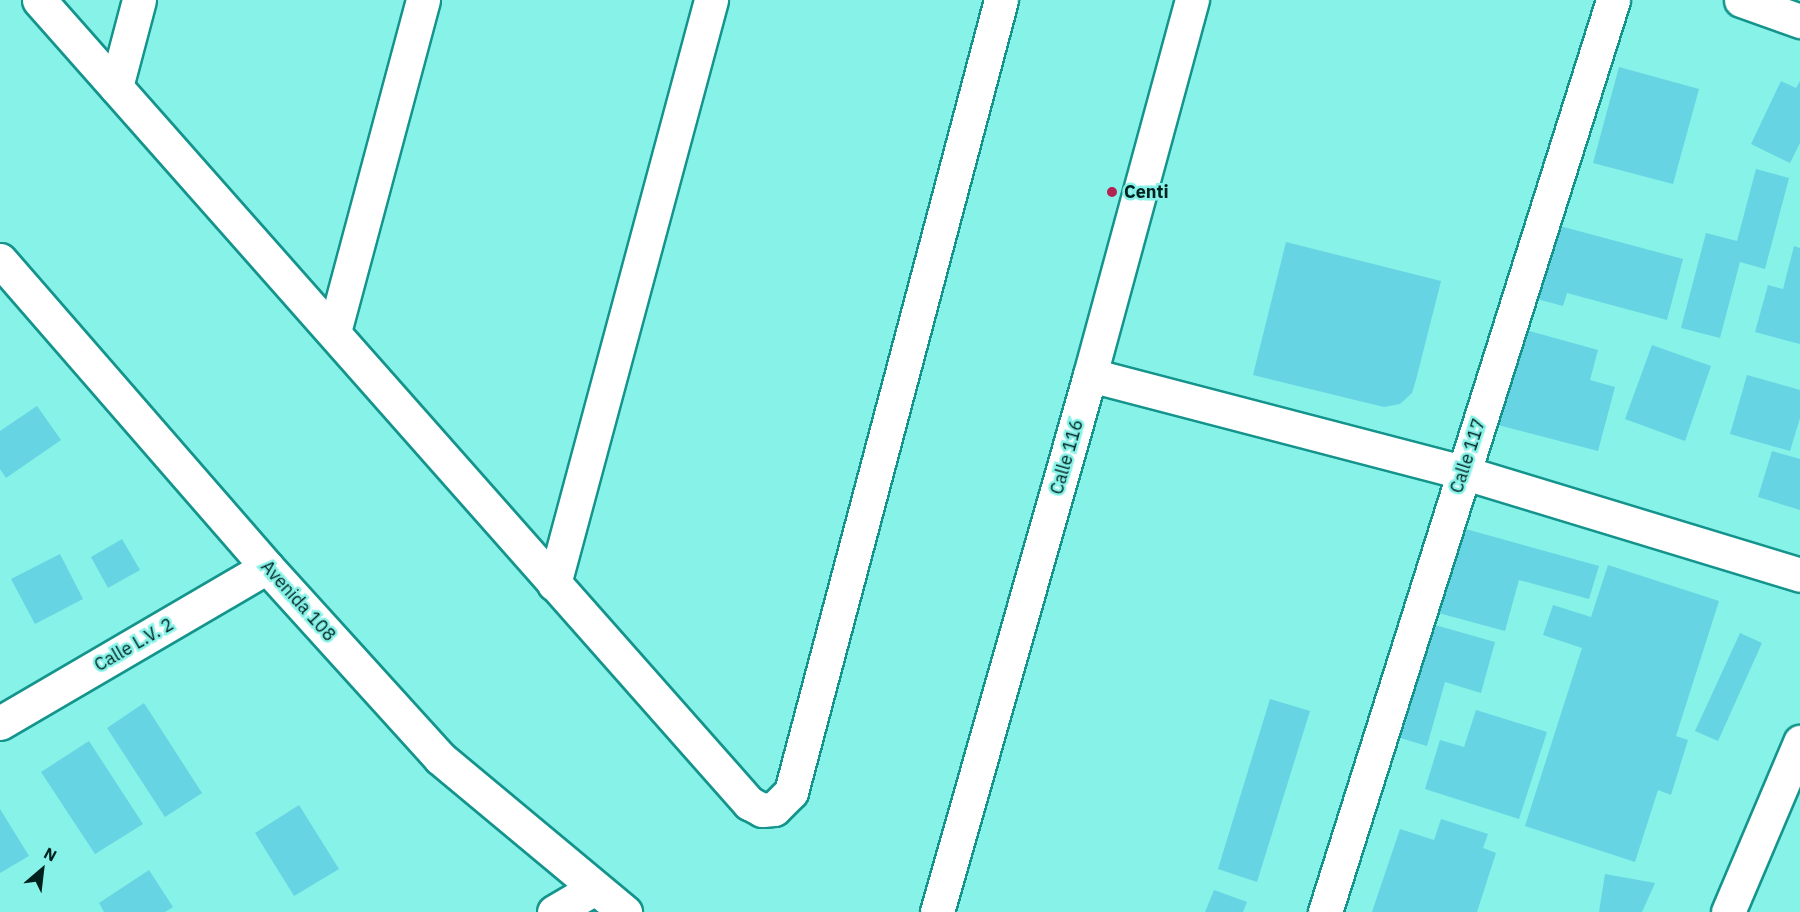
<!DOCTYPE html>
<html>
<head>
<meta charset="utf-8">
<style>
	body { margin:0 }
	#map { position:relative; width:1800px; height:912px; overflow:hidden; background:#86f2e8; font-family:"IBM Plex Sans",sans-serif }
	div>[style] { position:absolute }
	.building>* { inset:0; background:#67d4e3 }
	.roads { filter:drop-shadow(2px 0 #14948c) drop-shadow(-2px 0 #14948c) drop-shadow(0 2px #14948c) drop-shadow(0 -2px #14948c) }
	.minor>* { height:33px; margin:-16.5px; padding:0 16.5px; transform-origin:16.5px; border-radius:16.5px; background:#fff }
	.dots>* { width:16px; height:16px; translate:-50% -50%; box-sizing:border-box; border:3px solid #86f2e8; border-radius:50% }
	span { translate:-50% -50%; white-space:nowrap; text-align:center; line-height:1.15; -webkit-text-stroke:5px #86f2e8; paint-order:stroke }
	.poi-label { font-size:18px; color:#00221f; font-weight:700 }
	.left { translate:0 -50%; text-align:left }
	.street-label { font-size:18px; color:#00221f }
	.north { position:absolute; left:12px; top:840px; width:60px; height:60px; -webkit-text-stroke:4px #86f2e8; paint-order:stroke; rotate:28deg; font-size:16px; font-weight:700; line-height:24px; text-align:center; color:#00221f }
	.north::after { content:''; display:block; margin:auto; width:21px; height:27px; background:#00221f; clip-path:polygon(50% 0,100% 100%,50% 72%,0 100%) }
</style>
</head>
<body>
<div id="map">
	<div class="building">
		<i style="clip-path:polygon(1619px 67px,1699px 89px,1673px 184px,1593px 163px)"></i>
		<i style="clip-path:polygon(1781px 81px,1796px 88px,1800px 81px,1800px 143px,1790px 163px,1751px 144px)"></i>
		<i style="clip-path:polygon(1756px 169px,1789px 178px,1765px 269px,1740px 262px,1720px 338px,1681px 328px,1706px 233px,1737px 241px)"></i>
		<i style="clip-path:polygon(1545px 222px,1683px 259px,1667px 320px,1567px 293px,1563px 306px,1526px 296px)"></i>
		<i style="clip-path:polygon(1286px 242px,1441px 281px,1416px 380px,1412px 393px,1400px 404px,1384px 407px,1253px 375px)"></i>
		<i style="clip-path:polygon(1794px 246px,1800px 248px,1800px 344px,1755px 332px,1768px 285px,1783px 289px)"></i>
		<i style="clip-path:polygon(1515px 327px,1598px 350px,1590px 380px,1615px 387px,1598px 451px,1490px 423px)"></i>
		<i style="clip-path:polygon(1652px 345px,1711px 366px,1685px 441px,1625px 419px)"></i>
		<i style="clip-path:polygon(1747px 375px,1800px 390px,1800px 418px,1790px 451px,1730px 434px)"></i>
		<i style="clip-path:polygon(37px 406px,61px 440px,6px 478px,0 469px,0 431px)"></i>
		<i style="clip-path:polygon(1772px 451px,1800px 459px,1800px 510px,1758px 497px)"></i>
		<i style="clip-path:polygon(1455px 526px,1599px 566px,1589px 599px,1519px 580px,1505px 631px,1431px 611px)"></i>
		<i style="clip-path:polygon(122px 539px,140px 570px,108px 588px,91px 557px)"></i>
		<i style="clip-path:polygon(60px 554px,83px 599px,35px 624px,11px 579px)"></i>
		<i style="clip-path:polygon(1608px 565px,1719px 601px,1676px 736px,1688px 740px,1671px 795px,1658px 790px,1635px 862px,1525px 826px,1582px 648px,1543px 635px,1553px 605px,1591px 617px)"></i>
		<i style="clip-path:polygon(1428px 623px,1495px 642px,1481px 693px,1445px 682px,1427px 746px,1397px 737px)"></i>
		<i style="clip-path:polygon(1740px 633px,1762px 643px,1718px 741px,1695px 731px)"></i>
		<i style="clip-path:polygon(1270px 699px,1310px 711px,1257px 882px,1218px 869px)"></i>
		<i style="clip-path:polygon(144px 703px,202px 793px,165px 817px,107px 728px)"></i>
		<i style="clip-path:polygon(1476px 710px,1547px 732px,1519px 819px,1425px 789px,1440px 740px,1464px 747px)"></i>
		<i style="clip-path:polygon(89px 741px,143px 824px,95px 854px,41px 772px)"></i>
		<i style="clip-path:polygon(299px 805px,339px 869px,294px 896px,255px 833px)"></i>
		<i style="clip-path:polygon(0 809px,29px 856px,0 873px)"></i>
		<i style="clip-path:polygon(1441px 819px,1488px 834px,1483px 848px,1496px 853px,1477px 912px,1372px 912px,1400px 829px,1434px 840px)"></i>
		<i style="clip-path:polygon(149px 870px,173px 907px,165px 912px,104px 912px,99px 903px)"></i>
		<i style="clip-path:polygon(1605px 874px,1655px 883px,1642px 912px,1599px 912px)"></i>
		<i style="clip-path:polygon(1214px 890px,1247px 902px,1243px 912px,1205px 912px)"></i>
	</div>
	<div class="roads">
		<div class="minor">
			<i style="left:39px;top:0;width:1072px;rotate:48.52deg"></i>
			<i style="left:749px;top:803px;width:15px;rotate:28deg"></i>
			<i style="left:762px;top:810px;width:12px;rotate:-5deg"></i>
			<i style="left:774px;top:809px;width:24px;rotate:-45deg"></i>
			<i style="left:791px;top:792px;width:819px;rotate:-75.15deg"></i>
			<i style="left:1741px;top:0;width:63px;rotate:19.6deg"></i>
			<i style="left:116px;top:87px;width:90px;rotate:-75.2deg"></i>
			<i style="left:0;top:260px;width:407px;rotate:49deg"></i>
			<i style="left:267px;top:567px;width:258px;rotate:47.8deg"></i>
			<i style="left:440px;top:758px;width:241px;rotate:39.8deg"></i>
			<i style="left:334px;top:332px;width:344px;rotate:-75deg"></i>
			<i style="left:1090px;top:375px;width:384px;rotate:14.6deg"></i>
			<i style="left:1462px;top:472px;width:353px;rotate:16.9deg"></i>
			<i style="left:554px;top:584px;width:605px;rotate:-74.95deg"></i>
			<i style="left:0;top:723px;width:309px;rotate:-30.3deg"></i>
			<i style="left:554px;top:912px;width:45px;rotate:-30.5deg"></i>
			<i style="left:937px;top:912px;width:558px;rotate:-74.1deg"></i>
			<i style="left:1090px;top:375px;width:389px;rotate:-74.8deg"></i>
			<i style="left:1325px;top:912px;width:956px;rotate:-72.47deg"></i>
			<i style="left:1728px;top:912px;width:185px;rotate:-67deg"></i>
		</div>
	</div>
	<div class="dots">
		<i style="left:1112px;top:192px;background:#b22252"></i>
	</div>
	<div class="poi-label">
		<span class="left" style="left:1124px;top:192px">Centi</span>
	</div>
	<div class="street-label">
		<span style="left:1468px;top:456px;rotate:-72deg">Calle 117</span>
		<span style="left:1067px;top:457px;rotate:-74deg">Calle 116</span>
		<span style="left:298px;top:601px;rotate:48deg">Avenida 108</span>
		<span style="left:134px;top:645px;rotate:-30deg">Calle L.V. 2</span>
	</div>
	<div class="north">N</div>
</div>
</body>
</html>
